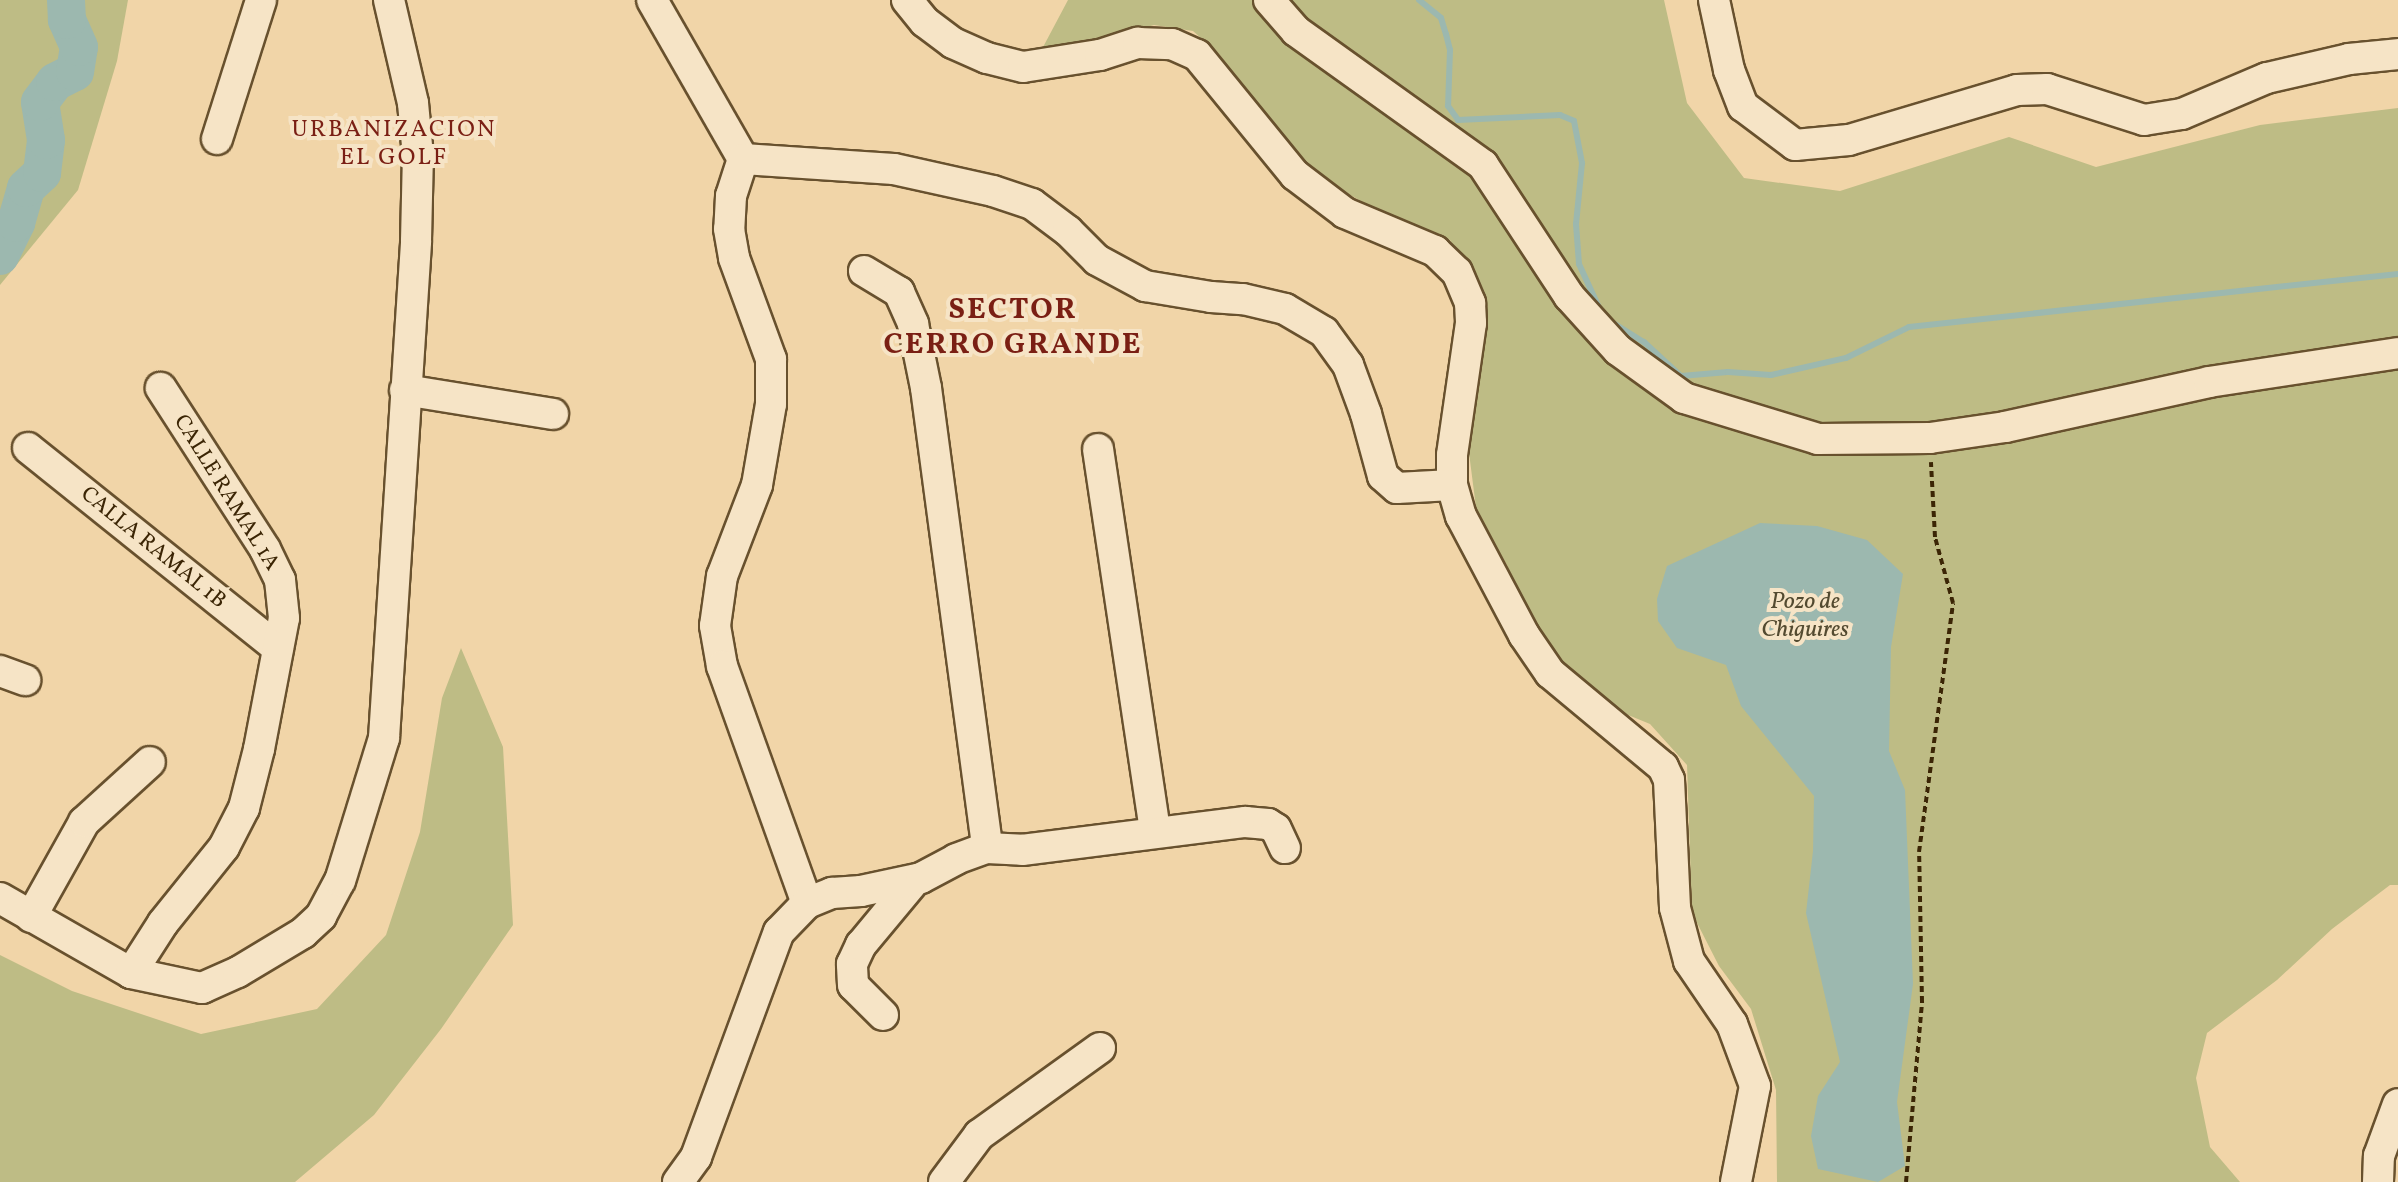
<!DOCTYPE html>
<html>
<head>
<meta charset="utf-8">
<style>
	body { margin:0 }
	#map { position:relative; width:2398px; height:1182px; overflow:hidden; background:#f1d5a8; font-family:Vollkorn,serif }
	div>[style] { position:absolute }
	.green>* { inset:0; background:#bebc85 }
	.water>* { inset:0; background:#9cb8af }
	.stream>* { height:6px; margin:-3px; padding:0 3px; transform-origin:3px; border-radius:3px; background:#9cb8af }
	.river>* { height:38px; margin:-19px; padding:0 19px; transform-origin:19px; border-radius:19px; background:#9cb8af }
	.path>* { height:4px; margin-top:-2px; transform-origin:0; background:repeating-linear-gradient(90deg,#3b2505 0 6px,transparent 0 10px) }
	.roads { filter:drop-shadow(2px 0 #68512e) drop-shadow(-2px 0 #68512e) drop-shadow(0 2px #68512e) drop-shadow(0 -2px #68512e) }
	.minor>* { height:30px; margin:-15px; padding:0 15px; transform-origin:15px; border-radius:15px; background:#f6e4c6 }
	span { translate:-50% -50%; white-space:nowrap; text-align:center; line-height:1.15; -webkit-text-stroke:8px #f6e4c6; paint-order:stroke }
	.street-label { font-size:22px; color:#3b2505 }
	.neighbourhood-label { font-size:24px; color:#7a1f14; letter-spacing:2px }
	.water-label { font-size:24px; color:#534a30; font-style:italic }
	.district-label { font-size:30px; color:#7a1f14; font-weight:700; letter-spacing:2px }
</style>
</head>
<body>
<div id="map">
	<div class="green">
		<i style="clip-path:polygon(0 0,128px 0,117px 61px,78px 190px,0 285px)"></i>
		<i style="clip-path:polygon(1068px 0,1664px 0,1687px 103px,1744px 178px,1840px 191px,2009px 137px,2096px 167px,2260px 125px,2398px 108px,2398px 885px,2390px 885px,2332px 929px,2277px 980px,2207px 1033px,2196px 1078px,2210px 1147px,2240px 1182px,1777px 1182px,1776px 1090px,1751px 1009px,1719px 966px,1692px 913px,1687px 765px,1650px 724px,1616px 710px,1573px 678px,1529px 626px,1507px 565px,1477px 515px,1469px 453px,1482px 355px,1481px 292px,1450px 240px,1398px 222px,1322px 179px,1270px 125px,1219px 54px,1193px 31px,1154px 25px,1060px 52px,1042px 49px)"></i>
		<i style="clip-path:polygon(461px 648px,503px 747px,513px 925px,441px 1029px,374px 1115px,295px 1182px,0 1182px,0 955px,72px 991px,201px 1034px,317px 1009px,386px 935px,420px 832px,442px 698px)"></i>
	</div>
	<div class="water">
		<i style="clip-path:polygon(1760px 523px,1817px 526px,1867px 540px,1903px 574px,1891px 647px,1889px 751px,1905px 790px,1913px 984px,1897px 1102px,1905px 1166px,1878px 1182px,1818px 1169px,1811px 1136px,1818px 1096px,1840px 1062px,1806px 913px,1813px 851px,1814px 796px,1741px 706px,1726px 665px,1677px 648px,1658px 621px,1657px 599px,1667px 566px)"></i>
	</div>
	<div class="stream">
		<i style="left:1419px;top:0;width:28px;rotate:39deg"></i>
		<i style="left:1441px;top:18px;width:17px;rotate:73deg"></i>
		<i style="left:1446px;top:34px;width:16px;rotate:76deg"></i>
		<i style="left:1450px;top:50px;width:56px;rotate:92deg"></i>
		<i style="left:1448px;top:106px;width:17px;rotate:54deg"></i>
		<i style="left:1458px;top:120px;width:102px;rotate:-2.8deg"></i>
		<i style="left:1560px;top:115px;width:15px;rotate:23deg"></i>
		<i style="left:1574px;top:121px;width:43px;rotate:79.2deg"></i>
		<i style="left:1582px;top:163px;width:61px;rotate:95.6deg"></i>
		<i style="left:1576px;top:224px;width:40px;rotate:85.7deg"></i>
		<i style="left:1579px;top:264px;width:55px;rotate:65.3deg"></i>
		<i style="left:1610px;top:321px;width:40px;rotate:32deg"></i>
		<i style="left:1644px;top:342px;width:50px;rotate:42.6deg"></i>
		<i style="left:1681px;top:376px;width:47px;rotate:-4.9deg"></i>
		<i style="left:1728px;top:372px;width:43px;rotate:4deg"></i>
		<i style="left:1771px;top:375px;width:77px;rotate:-12.8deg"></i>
		<i style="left:1846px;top:358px;width:70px;rotate:-26.2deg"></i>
		<i style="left:1909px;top:327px;width:492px;rotate:-6.2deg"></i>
	</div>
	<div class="river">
		<i style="left:0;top:256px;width:37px;rotate:-64deg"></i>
		<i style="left:16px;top:223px;width:36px;rotate:-74deg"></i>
		<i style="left:26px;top:188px;width:22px;rotate:-43deg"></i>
		<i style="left:42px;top:173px;width:33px;rotate:-83deg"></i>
		<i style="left:46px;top:140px;width:38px;rotate:-99deg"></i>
		<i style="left:40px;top:102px;width:25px;rotate:-53deg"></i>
		<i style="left:55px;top:82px;width:22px;rotate:-27deg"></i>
		<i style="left:75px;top:72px;width:25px;rotate:-81deg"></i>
		<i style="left:79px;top:47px;width:30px;rotate:-114deg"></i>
		<i style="left:67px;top:20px;width:20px;rotate:-93deg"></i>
	</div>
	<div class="path">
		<i style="left:1906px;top:1182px;width:181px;rotate:-84.9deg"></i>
		<i style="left:1922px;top:1002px;width:150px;rotate:-91.1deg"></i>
		<i style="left:1919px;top:852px;width:251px;rotate:-82.2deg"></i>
		<i style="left:1953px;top:603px;width:68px;rotate:-105.3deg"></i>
		<i style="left:1935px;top:537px;width:75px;rotate:-93.1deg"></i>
	</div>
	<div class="roads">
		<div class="minor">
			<i style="left:652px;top:0;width:183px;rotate:60.2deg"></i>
			<i style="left:907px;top:0;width:28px;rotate:51deg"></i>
			<i style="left:925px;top:22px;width:35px;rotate:37deg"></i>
			<i style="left:953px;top:43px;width:37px;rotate:24deg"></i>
			<i style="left:987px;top:58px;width:37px;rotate:14deg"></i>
			<i style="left:1023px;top:67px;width:78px;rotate:-8.9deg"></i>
			<i style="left:1100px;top:55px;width:40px;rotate:-18deg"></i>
			<i style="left:1138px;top:43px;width:34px;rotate:2deg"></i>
			<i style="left:1172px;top:44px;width:27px;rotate:24deg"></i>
			<i style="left:1197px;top:55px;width:155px;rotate:50.8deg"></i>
			<i style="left:1295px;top:175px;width:63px;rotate:37.2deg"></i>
			<i style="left:1345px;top:213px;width:98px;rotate:22.9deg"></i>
			<i style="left:1435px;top:251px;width:30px;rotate:44deg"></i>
			<i style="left:1457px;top:272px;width:34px;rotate:67deg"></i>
			<i style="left:1470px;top:303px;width:20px;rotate:87deg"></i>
			<i style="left:1471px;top:323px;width:133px;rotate:98.2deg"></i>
			<i style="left:1452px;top:455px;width:30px;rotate:90deg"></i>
			<i style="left:1452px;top:485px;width:32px;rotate:74deg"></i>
			<i style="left:1461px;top:516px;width:135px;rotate:62.1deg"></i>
			<i style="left:1524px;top:635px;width:46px;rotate:55.6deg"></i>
			<i style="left:1550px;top:673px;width:147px;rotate:39.8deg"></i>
			<i style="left:1663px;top:767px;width:14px;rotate:65deg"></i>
			<i style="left:1669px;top:780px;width:128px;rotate:87.3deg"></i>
			<i style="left:1675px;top:908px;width:55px;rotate:75.2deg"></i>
			<i style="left:1689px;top:961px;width:76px;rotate:55.7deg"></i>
			<i style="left:1732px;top:1024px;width:66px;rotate:69.6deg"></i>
			<i style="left:1755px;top:1086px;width:98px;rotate:101.2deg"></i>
			<i style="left:1269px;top:0;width:41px;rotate:48.9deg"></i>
			<i style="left:1296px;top:31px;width:230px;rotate:35.6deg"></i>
			<i style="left:1483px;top:165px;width:157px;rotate:56.7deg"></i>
			<i style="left:1569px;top:296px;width:73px;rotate:47.8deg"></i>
			<i style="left:1618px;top:350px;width:82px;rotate:36deg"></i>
			<i style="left:1684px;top:398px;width:140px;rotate:17deg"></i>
			<i style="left:1818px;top:439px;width:112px;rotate:-0.5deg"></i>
			<i style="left:1930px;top:438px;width:76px;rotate:-8.3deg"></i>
			<i style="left:2005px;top:427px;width:209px;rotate:-12.4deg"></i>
			<i style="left:2209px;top:382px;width:191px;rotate:-8.7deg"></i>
			<i style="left:1714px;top:0;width:72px;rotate:77.9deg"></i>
			<i style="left:1729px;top:70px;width:39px;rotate:69deg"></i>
			<i style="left:1743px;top:106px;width:65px;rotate:36.9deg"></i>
			<i style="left:1795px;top:145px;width:54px;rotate:-5.3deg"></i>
			<i style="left:1849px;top:140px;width:175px;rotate:-16.6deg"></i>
			<i style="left:2017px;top:90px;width:30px;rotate:-2deg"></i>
			<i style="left:2047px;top:89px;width:102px;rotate:17.7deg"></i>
			<i style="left:2144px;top:120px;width:38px;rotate:-9deg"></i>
			<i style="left:2182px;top:114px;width:92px;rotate:-23deg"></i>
			<i style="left:2267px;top:78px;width:84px;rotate:-13deg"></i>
			<i style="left:2349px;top:59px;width:49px;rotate:-5.8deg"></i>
			<i style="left:217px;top:139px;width:146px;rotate:-72.4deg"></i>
			<i style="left:743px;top:159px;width:151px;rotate:3.8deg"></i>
			<i style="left:894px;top:169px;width:101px;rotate:12.5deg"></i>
			<i style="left:993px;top:191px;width:41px;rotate:18.4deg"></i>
			<i style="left:1032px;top:204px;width:45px;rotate:36.9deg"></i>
			<i style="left:1068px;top:231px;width:41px;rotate:45deg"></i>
			<i style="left:1097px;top:260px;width:55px;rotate:28.4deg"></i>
			<i style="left:1145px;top:286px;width:67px;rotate:9.5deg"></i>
			<i style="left:1211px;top:297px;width:32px;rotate:4deg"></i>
			<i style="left:1243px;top:299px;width:43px;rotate:13.4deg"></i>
			<i style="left:1285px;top:309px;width:45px;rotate:30.5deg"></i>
			<i style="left:1324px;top:332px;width:41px;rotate:54deg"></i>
			<i style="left:1348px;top:365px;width:52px;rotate:69.8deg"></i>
			<i style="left:1366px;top:414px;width:64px;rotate:74.7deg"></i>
			<i style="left:1383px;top:476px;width:18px;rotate:41deg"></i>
			<i style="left:1397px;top:488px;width:55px;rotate:-3.1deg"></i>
			<i style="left:743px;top:159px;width:39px;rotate:108deg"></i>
			<i style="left:731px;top:196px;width:33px;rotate:93deg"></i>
			<i style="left:729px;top:229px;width:29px;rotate:80deg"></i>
			<i style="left:734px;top:258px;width:108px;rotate:69.9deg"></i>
			<i style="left:771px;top:359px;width:45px;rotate:90deg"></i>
			<i style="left:771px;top:404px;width:82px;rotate:99.8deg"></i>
			<i style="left:757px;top:485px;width:97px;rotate:111deg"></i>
			<i style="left:722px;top:576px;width:50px;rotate:98deg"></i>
			<i style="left:715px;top:626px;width:41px;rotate:80.1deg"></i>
			<i style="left:722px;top:666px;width:252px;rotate:70.3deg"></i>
			<i style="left:864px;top:271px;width:41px;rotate:31deg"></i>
			<i style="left:899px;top:292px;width:35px;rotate:66deg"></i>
			<i style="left:913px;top:324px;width:65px;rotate:78.5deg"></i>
			<i style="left:926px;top:388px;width:464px;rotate:82.4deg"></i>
			<i style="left:405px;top:390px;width:150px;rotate:9.2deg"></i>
			<i style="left:28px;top:448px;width:320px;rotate:38.7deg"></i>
			<i style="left:1098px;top:449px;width:386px;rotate:81.5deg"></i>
			<i style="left:0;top:671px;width:27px;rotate:20deg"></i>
			<i style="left:0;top:898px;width:151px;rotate:29.8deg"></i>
			<i style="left:131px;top:973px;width:73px;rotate:11.9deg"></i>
			<i style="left:202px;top:988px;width:39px;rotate:-24deg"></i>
			<i style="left:238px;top:972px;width:76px;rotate:-31deg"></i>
			<i style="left:303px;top:933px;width:25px;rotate:-43deg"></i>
			<i style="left:321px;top:916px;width:40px;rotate:-62deg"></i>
			<i style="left:340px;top:881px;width:150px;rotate:-72.9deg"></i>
			<i style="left:384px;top:738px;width:498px;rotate:-86.3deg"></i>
			<i style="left:416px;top:241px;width:85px;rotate:-88.7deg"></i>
			<i style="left:418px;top:156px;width:53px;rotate:-95.4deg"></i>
			<i style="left:413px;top:103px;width:106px;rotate:-103.1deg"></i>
			<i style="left:31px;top:917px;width:109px;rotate:-60.8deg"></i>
			<i style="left:84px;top:822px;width:89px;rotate:-42.3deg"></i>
			<i style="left:131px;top:973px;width:59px;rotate:-57.4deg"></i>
			<i style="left:163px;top:923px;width:97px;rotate:-51.2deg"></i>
			<i style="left:224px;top:847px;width:44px;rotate:-62.9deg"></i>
			<i style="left:244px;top:808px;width:61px;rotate:-75.7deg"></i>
			<i style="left:259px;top:749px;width:133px;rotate:-79.2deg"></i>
			<i style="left:284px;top:618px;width:38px;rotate:-96deg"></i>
			<i style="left:280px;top:580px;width:34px;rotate:-116deg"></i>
			<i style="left:265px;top:549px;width:192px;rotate:-122.9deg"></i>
			<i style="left:883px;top:1015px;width:42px;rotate:-135deg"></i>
			<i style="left:853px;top:985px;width:21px;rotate:-93deg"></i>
			<i style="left:852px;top:964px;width:21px;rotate:-65deg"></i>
			<i style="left:861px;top:945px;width:85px;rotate:-50.3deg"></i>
			<i style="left:678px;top:1182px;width:31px;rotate:-54deg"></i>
			<i style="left:696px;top:1157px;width:240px;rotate:-69.8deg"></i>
			<i style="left:779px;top:932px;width:40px;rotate:-46deg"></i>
			<i style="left:807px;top:903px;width:27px;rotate:-22deg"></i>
			<i style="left:832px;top:893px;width:29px;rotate:-4deg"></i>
			<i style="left:861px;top:891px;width:61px;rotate:-12.2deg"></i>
			<i style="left:921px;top:878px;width:40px;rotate:-28deg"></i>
			<i style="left:956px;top:859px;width:33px;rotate:-20deg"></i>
			<i style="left:987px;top:848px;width:35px;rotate:3deg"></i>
			<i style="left:1022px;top:850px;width:225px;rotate:-7.2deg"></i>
			<i style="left:1245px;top:822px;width:23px;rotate:5deg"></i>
			<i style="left:1268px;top:824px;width:9px;rotate:32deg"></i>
			<i style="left:1276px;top:829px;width:21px;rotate:65deg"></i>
			<i style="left:944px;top:1182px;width:59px;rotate:-53.3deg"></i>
			<i style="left:979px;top:1135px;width:149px;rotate:-35.7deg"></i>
			<i style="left:2378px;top:1182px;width:26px;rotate:-88deg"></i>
			<i style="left:2379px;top:1156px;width:55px;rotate:-69.9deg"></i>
		</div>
	</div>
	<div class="street-label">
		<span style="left:226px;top:493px;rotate:58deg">CALLE RAMAL 1A</span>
		<span style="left:153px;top:548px;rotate:39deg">CALLA RAMAL 1B</span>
	</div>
	<div class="neighbourhood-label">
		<span style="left:394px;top:145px">URBANIZACION<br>EL GOLF</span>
	</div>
	<div class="water-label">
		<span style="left:1805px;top:617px">Pozo de<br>Chiguires</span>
	</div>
	<div class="district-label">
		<span style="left:1013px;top:327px">SECTOR<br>CERRO GRANDE</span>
	</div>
</div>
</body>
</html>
